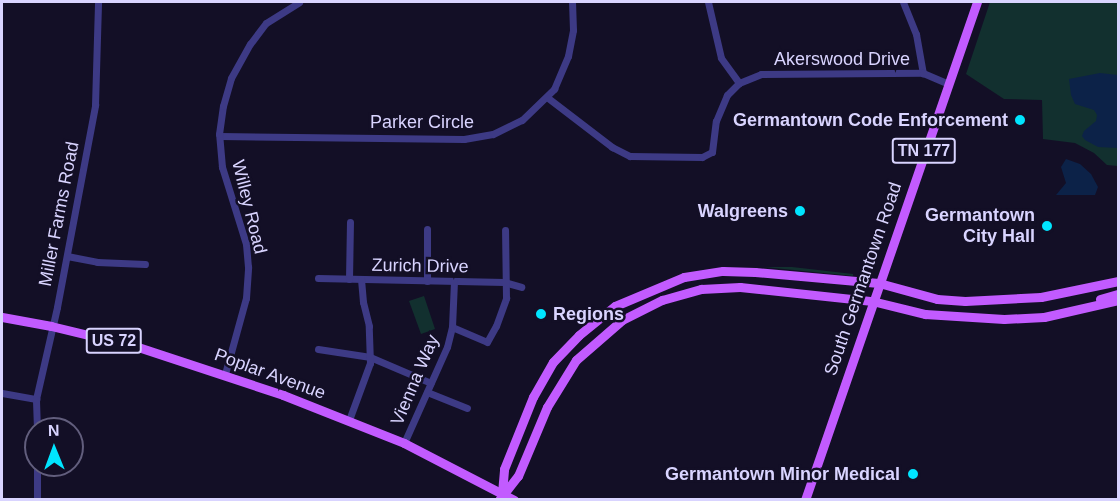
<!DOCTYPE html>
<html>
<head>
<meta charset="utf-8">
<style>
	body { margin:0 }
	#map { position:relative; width:1120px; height:501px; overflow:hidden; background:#130f26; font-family:Arial,sans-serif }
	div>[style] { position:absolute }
	.green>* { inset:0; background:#12302f }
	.water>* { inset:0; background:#0c2248 }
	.minor>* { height:7px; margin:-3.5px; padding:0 3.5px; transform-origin:3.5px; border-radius:3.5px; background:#3d3a85 }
	.major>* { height:9px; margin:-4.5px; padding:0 4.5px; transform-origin:4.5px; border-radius:4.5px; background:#c25bff }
	.dots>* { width:16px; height:16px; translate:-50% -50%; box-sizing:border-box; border:3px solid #130f26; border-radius:50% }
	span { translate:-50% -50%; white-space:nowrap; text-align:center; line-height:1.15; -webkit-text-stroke:5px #130f26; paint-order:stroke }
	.shield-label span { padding:2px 4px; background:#130f26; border:2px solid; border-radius:4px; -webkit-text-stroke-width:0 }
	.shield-label { font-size:16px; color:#d9d4ff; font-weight:700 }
	.street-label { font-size:18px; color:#d9d4ff }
	.poi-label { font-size:18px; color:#d9d4ff; font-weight:700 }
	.right { translate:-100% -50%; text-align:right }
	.left { translate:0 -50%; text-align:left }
	.frame { position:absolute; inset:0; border:3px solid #d9d4ff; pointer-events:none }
	.north { position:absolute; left:24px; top:417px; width:60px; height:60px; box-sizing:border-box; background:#130f26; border:2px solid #625e7d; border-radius:50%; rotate:359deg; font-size:16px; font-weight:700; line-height:24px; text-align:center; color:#d9d4ff }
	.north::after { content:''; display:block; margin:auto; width:21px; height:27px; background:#00e5ff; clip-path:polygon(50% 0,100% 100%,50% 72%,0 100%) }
</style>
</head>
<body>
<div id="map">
	<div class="green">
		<i style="clip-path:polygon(990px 2px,1118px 2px,1118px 166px,1107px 165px,1094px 153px,1075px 143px,1043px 139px,1042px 100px,1004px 99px,966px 74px)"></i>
		<i style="clip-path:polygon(764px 267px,792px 267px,853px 274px,853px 276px)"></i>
		<i style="clip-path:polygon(424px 296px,435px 329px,421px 334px,409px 301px)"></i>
	</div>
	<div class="water">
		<i style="clip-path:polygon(1100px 73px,1118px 75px,1118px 148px,1098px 147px,1085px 140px,1082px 136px,1084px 131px,1096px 121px,1097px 115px,1094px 110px,1075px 104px,1071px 95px,1069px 79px)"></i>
		<i style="clip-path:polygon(1066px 159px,1080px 164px,1091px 174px,1098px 187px,1095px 195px,1056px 195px,1066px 183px,1061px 167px)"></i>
	</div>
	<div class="minor">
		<i style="left:708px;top:2px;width:57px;rotate:76.9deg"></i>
		<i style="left:721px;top:58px;width:31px;rotate:54deg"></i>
		<i style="left:903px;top:2px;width:35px;rotate:68deg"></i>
		<i style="left:916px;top:34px;width:40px;rotate:80deg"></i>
		<i style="left:548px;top:98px;width:81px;rotate:37.4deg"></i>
		<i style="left:612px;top:147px;width:20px;rotate:27deg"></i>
		<i style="left:630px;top:156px;width:72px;rotate:0.8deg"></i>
		<i style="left:702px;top:157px;width:11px;rotate:-27deg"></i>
		<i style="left:712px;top:152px;width:31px;rotate:-83deg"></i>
		<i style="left:716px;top:121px;width:28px;rotate:-67deg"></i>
		<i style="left:727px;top:95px;width:17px;rotate:-45deg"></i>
		<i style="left:739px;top:83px;width:24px;rotate:-22deg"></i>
		<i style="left:761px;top:74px;width:162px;rotate:-0.4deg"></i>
		<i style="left:923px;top:73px;width:28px;rotate:23deg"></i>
		<i style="left:220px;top:136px;width:244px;rotate:0.7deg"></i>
		<i style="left:464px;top:139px;width:29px;rotate:-10deg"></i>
		<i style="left:493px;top:134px;width:32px;rotate:-26deg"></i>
		<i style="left:522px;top:120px;width:45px;rotate:-44.1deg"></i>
		<i style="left:554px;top:89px;width:36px;rotate:-67deg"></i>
		<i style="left:568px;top:56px;width:26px;rotate:-79deg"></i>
		<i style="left:573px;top:30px;width:28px;rotate:-92deg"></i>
		<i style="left:427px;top:229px;width:52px;rotate:90deg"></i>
		<i style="left:67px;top:256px;width:31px;rotate:11deg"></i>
		<i style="left:97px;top:262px;width:48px;rotate:2.4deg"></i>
		<i style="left:318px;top:278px;width:186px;rotate:1.2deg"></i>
		<i style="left:504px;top:282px;width:18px;rotate:16deg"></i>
		<i style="left:349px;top:279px;width:57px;rotate:-89deg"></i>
		<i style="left:452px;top:327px;width:38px;rotate:23deg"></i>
		<i style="left:487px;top:342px;width:18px;rotate:-61deg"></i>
		<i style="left:496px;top:326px;width:30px;rotate:-70deg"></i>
		<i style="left:506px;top:298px;width:68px;rotate:-90.8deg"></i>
		<i style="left:318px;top:349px;width:53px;rotate:8.7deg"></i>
		<i style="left:370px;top:357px;width:66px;rotate:23.1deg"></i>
		<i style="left:225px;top:374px;width:79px;rotate:-74.6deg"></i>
		<i style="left:246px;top:298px;width:31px;rotate:-86deg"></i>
		<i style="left:248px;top:267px;width:23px;rotate:-95deg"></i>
		<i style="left:246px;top:244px;width:81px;rotate:-107.3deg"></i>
		<i style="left:222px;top:167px;width:33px;rotate:-95deg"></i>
		<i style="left:219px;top:134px;width:28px;rotate:-82deg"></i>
		<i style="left:223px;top:106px;width:29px;rotate:-74deg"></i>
		<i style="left:231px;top:78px;width:39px;rotate:-61deg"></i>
		<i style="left:250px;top:44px;width:26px;rotate:-53deg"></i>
		<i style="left:266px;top:23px;width:39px;rotate:-32deg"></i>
		<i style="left:427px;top:392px;width:43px;rotate:21.8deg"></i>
		<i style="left:2px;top:393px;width:35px;rotate:10deg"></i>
		<i style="left:349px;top:420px;width:61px;rotate:-69.8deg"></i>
		<i style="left:370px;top:363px;width:37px;rotate:-92deg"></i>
		<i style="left:369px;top:326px;width:25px;rotate:-104deg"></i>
		<i style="left:363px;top:302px;width:23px;rotate:-95deg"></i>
		<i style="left:37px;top:429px;width:30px;rotate:-92deg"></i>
		<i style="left:36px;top:399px;width:94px;rotate:-77.1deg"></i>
		<i style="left:57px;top:307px;width:206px;rotate:-79.3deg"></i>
		<i style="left:95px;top:105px;width:103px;rotate:-88.3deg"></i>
		<i style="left:404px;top:443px;width:105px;rotate:-65.9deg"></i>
		<i style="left:447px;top:347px;width:21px;rotate:-76deg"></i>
		<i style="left:452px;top:327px;width:46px;rotate:-87.5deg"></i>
		<i style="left:37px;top:465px;width:35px;rotate:90deg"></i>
	</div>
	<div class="major">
		<i style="left:1100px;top:299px;width:19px;rotate:-16deg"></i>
		<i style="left:2px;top:317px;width:50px;rotate:10.4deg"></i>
		<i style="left:51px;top:326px;width:89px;rotate:13.6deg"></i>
		<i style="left:138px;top:347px;width:153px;rotate:18.3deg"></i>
		<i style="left:283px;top:395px;width:130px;rotate:21.6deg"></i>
		<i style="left:404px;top:443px;width:124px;rotate:27.4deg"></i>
		<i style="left:502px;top:493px;width:24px;rotate:-85deg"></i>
		<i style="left:504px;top:469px;width:78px;rotate:-68.1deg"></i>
		<i style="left:533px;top:397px;width:40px;rotate:-60.3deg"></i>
		<i style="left:553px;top:362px;width:37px;rotate:-46deg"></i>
		<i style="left:579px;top:335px;width:46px;rotate:-38.9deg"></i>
		<i style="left:615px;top:306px;width:75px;rotate:-22.8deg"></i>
		<i style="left:684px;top:277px;width:39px;rotate:-9deg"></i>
		<i style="left:723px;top:271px;width:32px;rotate:2deg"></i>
		<i style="left:755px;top:272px;width:124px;rotate:5.1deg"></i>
		<i style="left:879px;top:283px;width:60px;rotate:15.4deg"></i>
		<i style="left:937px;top:299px;width:28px;rotate:4deg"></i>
		<i style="left:965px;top:301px;width:76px;rotate:-3deg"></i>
		<i style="left:1041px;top:297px;width:79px;rotate:-11.7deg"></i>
		<i style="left:499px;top:500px;width:31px;rotate:-52deg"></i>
		<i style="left:518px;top:476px;width:75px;rotate:-67.2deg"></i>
		<i style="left:547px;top:407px;width:55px;rotate:-58.3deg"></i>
		<i style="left:576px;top:360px;width:61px;rotate:-41deg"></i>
		<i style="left:622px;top:320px;width:45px;rotate:-26.6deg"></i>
		<i style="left:662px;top:300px;width:41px;rotate:-15.8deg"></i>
		<i style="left:701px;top:289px;width:39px;rotate:-3deg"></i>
		<i style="left:740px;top:287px;width:133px;rotate:6.1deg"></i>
		<i style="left:872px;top:301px;width:55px;rotate:13.8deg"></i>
		<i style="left:925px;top:314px;width:79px;rotate:3.6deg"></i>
		<i style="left:1004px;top:319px;width:40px;rotate:-2.9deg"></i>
		<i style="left:1044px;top:317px;width:76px;rotate:-12.9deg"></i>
		<i style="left:805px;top:500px;width:527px;rotate:-70.95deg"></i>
	</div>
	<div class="dots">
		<i style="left:1020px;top:120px;background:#00e5ff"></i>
		<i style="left:800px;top:211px;background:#00e5ff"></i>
		<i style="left:1047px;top:226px;background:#00e5ff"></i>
		<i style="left:541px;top:314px;background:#00e5ff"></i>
		<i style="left:913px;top:474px;background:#00e5ff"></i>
	</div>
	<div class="shield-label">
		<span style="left:924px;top:151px">TN 177</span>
		<span style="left:114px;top:341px">US 72</span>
	</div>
	<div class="street-label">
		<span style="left:842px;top:59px">Akerswood Drive</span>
		<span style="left:422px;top:122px">Parker Circle</span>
		<span style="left:249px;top:207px;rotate:76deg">Willey Road</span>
		<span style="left:59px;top:214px;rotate:-79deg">Miller Farms Road</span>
		<span style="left:420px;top:266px;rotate:1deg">Zurich Drive</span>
		<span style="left:863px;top:279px;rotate:-71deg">South Germantown Road</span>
		<span style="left:270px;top:374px;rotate:20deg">Poplar Avenue</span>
		<span style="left:415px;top:380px;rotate:-67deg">Vienna Way</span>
	</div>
	<div class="poi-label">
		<span class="right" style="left:1008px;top:120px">Germantown Code Enforcement</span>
		<span class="right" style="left:788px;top:211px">Walgreens</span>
		<span class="right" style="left:1035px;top:226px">Germantown<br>City Hall</span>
		<span class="left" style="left:553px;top:314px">Regions</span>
		<span class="right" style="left:900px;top:474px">Germantown Minor Medical</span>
	</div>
	<div class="frame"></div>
	<div class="north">N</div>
</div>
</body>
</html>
